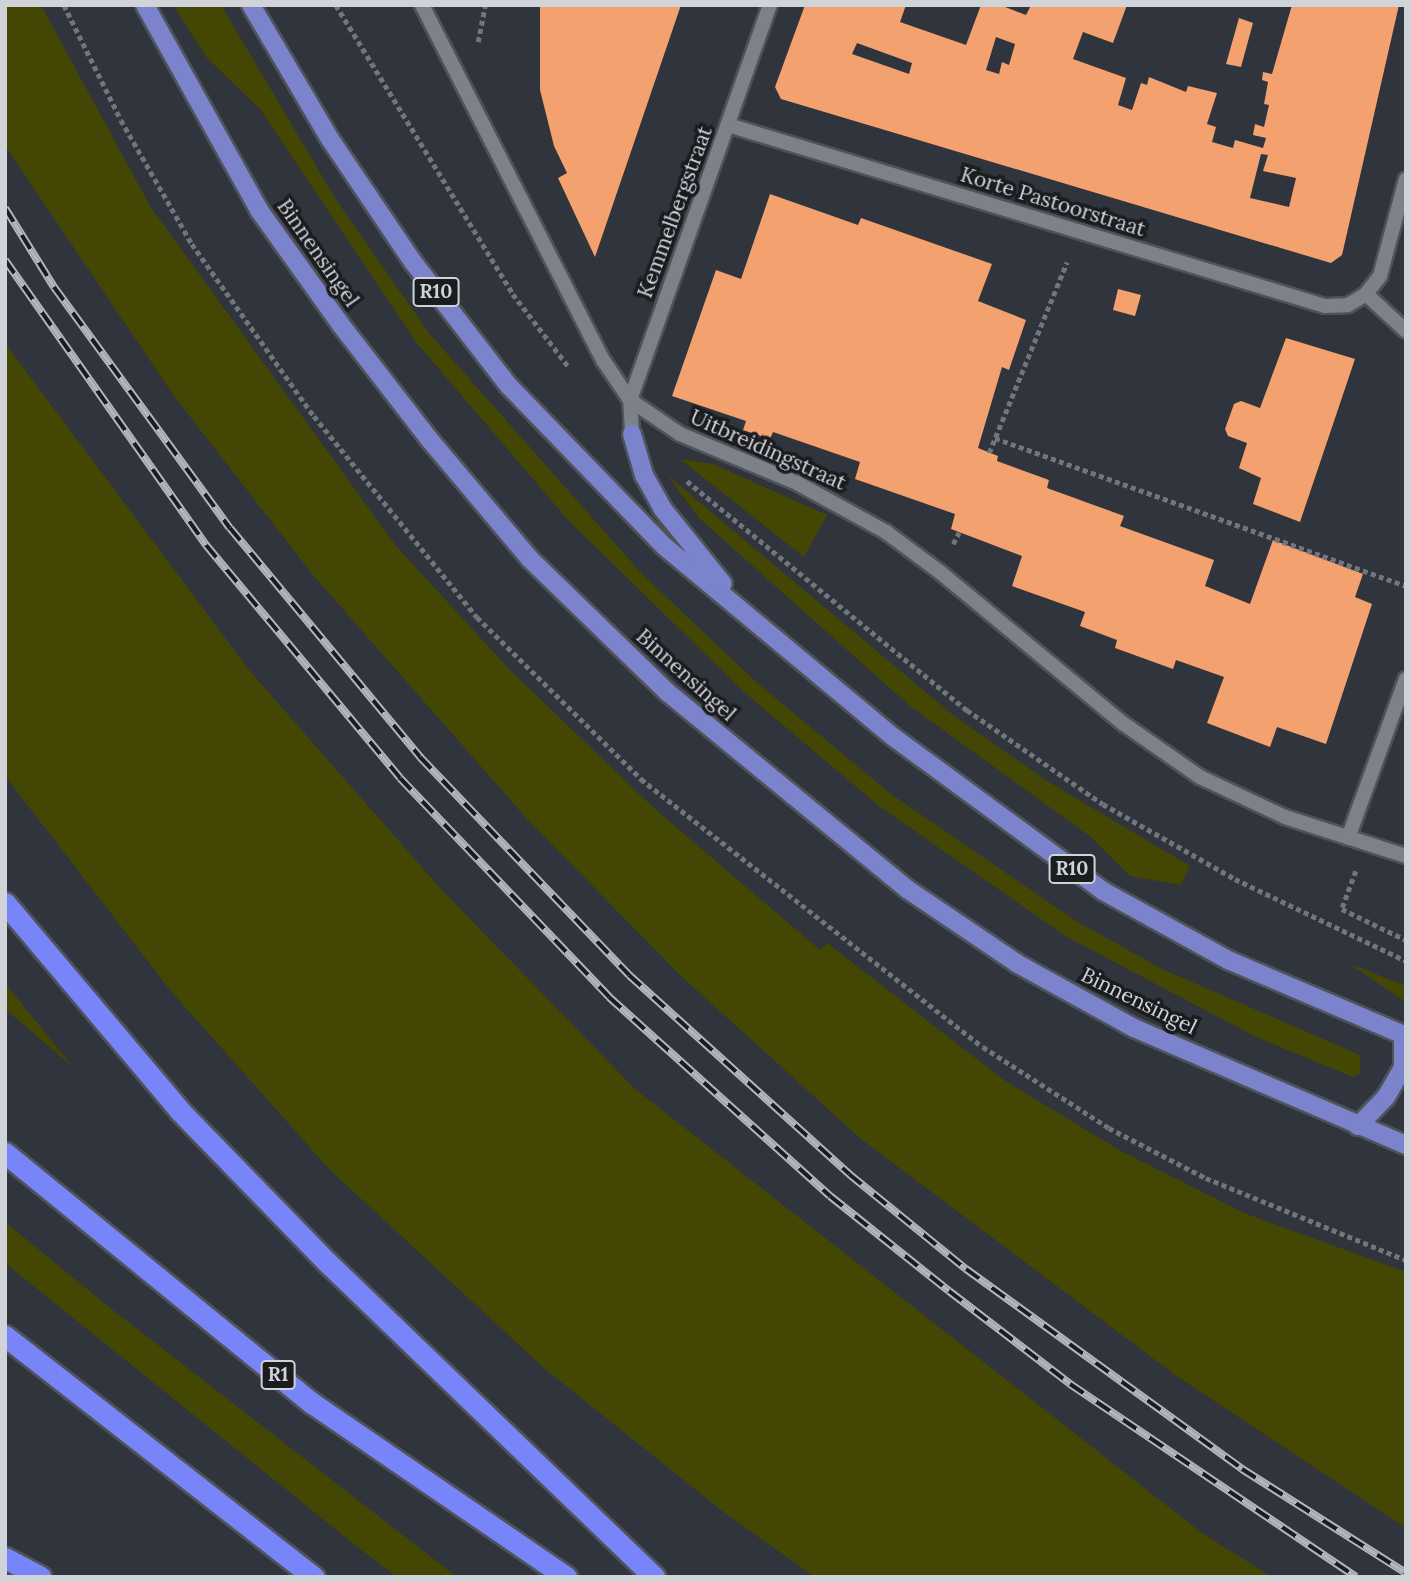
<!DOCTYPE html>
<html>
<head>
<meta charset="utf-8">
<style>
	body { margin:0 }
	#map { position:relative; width:1411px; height:1582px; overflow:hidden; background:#30343c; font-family:Lora,serif }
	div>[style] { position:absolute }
	.green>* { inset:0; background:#444704 }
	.building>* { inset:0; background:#f4a170 }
	.path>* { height:4.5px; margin-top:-2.25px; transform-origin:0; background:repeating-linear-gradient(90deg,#72757c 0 5px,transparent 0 8.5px) }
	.roads { filter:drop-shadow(2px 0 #4f5359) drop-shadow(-2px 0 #4f5359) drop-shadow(0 2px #4f5359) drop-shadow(0 -2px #4f5359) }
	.minor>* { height:14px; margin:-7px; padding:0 7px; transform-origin:7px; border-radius:7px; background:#7c818a }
	.primary>* { height:18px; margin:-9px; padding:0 9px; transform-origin:9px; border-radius:9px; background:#7a83cc }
	.motorway>* { height:21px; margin:-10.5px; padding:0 10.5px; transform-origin:10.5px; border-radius:10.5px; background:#7885f8 }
	.rail>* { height:8px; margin-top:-4px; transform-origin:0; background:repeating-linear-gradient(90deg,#1a1c20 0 16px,#b2b6bb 0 32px); box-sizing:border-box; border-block:2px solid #b2b6bb }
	span { translate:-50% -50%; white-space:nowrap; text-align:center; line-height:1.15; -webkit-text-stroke:7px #1a1c20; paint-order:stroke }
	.shield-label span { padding:2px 5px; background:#1a1c20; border:2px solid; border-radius:5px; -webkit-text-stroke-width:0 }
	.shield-label { font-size:19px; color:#d0d3d8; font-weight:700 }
	.street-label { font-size:21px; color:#d0d3d8 }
	.frame { position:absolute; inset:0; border:7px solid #d0d3d8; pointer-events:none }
</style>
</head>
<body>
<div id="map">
	<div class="green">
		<i style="clip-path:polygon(5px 5px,41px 5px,150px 206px,396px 546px,510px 670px,656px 810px,820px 950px,827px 943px,1004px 1080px,1119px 1150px,1244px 1213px,1406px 1272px,1406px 1528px,1178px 1377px,861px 1139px,680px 975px,528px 820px,313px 575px,174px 396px,12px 156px,5px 144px)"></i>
		<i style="clip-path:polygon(173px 5px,221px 5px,335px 198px,428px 332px,642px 574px,754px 680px,891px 794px,1076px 921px,1162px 969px,1360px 1055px,1360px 1073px,1353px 1077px,1256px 1037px,1067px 937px,879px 806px,744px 692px,568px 520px,416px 342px,260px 109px,207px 58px)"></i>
		<i style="clip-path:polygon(5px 343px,249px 670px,440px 888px,635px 1089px,1202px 1533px,1272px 1577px,815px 1577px,726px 1514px,545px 1369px,329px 1169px,170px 990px,5px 776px)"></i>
		<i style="clip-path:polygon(680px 459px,713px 464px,827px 515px,804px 557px)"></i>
		<i style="clip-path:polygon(667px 475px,953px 715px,1047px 781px,1190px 866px,1181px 885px,1130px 876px,1091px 837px,910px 706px,699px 518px)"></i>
		<i style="clip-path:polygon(1348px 963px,1406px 986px,1406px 1002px)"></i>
		<i style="clip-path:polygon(5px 983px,72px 1066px,5px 1009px)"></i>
		<i style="clip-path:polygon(5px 1222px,114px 1311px,457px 1577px,397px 1577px,360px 1549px,5px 1263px)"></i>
	</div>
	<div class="building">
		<i style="clip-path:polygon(540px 5px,681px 5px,595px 257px,558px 178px,567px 173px,554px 146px,540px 90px)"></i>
		<i style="clip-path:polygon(evenodd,805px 5px,906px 5px,900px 22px,966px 45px,981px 5px,1000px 5px,1026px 15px,1031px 5px,1127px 5px,1113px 43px,1083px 32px,1073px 59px,1126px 78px,1118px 105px,1132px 110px,1141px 83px,1147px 85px,1149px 77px,1186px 92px,1188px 86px,1217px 93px,1207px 124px,1216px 127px,1212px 142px,1233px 148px,1235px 140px,1263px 148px,1266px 138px,1253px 135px,1255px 124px,1264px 127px,1269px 105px,1264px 104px,1268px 82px,1262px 80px,1263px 72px,1272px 74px,1292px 5px,1399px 5px,1342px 255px,1331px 263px,781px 99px,775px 87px,805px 5px,996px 37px,1015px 44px,1009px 65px,1002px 62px,999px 74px,986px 70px,996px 37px,805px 5px,857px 43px,912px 63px,909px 74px,852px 54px,857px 43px,805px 5px,1261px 154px,1268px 155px,1263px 171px,1296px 178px,1289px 207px,1250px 198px,1261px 154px)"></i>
		<i style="clip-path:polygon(1239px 18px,1253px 23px,1241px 67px,1226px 64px)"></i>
		<i style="clip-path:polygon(770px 194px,858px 225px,861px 218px,992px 264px,978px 301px,1026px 320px,1009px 370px,1002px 367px,978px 448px,998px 456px,997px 461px,1049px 480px,1047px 488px,1124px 516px,1120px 526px,1214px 560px,1205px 586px,1250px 604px,1273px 540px,1363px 574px,1355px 597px,1372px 604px,1326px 744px,1277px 727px,1270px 747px,1207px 723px,1224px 677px,1176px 660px,1173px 669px,1115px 648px,1117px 640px,1080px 626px,1085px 612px,1012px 586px,1022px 556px,951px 529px,955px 514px,855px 479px,860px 462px,773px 432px,770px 439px,743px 430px,746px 421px,672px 396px,716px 270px,741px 279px)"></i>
		<i style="clip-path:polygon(1118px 289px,1141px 295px,1135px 316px,1113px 310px)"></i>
		<i style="clip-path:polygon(1286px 338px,1355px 359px,1300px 522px,1253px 504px,1261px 478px,1239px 468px,1247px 443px,1228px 436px,1225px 429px,1234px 404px,1241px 401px,1260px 408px)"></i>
	</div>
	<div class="path">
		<i style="left:64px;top:5px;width:128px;rotate:63.6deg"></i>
		<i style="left:121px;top:120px;width:143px;rotate:60.2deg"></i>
		<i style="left:192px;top:244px;width:211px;rotate:54.7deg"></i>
		<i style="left:314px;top:416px;width:259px;rotate:51deg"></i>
		<i style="left:477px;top:617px;width:231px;rotate:44.6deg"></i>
		<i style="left:641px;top:779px;width:434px;rotate:38.1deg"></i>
		<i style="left:983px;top:1047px;width:150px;rotate:32.7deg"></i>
		<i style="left:1109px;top:1128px;width:109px;rotate:27.3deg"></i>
		<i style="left:1206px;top:1178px;width:216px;rotate:22.3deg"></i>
		<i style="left:336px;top:5px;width:339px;rotate:58.5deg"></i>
		<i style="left:513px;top:294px;width:91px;rotate:52.6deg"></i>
		<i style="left:478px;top:42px;width:38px;rotate:-79deg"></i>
		<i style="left:995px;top:438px;width:437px;rotate:19.8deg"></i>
		<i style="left:989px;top:453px;width:206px;rotate:-67.8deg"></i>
		<i style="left:687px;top:481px;width:362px;rotate:39.3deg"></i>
		<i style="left:967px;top:710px;width:165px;rotate:34.7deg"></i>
		<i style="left:1103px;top:804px;width:152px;rotate:29.6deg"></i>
		<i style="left:1235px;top:879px;width:190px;rotate:25.6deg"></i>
		<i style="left:953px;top:544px;width:13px;rotate:-63deg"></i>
		<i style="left:1356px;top:871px;width:40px;rotate:110.2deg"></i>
		<i style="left:1342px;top:909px;width:71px;rotate:25.8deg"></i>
	</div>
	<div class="roads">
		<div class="minor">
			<i style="left:422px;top:5px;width:398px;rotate:63deg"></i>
			<i style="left:603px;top:360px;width:48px;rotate:56deg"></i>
			<i style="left:630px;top:400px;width:60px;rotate:34.2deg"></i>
			<i style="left:680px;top:434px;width:127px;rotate:22.7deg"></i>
			<i style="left:797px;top:483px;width:102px;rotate:28.8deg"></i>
			<i style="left:886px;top:532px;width:67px;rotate:36.5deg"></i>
			<i style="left:940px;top:572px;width:239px;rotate:39.6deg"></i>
			<i style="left:1124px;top:724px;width:93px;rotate:34.9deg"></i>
			<i style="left:1200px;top:777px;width:94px;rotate:25.2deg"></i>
			<i style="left:1285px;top:817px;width:127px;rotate:17.9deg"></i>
			<i style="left:728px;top:125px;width:624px;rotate:16.87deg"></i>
			<i style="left:1325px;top:306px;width:23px;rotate:-2deg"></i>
			<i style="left:1348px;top:305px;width:21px;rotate:-31deg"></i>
			<i style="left:1366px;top:294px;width:23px;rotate:-52deg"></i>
			<i style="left:1380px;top:276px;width:100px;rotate:-75deg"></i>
			<i style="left:1366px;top:294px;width:54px;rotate:42.8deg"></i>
			<i style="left:632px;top:434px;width:34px;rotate:-93deg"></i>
			<i style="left:630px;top:400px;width:419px;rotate:-70.5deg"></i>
			<i style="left:1348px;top:838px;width:169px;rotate:-70deg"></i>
		</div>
		<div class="primary">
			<i style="left:145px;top:5px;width:235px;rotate:60.9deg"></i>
			<i style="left:259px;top:210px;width:141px;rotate:54.5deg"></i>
			<i style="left:341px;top:325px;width:144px;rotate:52.3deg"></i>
			<i style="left:429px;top:439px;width:157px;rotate:49.9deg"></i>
			<i style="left:530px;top:559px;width:190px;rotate:44.1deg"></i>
			<i style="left:666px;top:691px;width:312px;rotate:39.4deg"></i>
			<i style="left:907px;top:889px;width:134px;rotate:34deg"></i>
			<i style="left:1018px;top:964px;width:132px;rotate:28.9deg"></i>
			<i style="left:1134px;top:1028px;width:296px;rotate:23.3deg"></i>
			<i style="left:251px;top:5px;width:156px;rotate:59.5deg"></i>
			<i style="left:330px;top:139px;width:148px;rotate:56deg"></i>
			<i style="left:413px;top:262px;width:157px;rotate:52.3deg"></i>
			<i style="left:509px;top:386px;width:223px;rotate:45.9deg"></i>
			<i style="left:664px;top:546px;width:297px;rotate:39.8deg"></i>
			<i style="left:892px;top:736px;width:262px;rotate:36.3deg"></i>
			<i style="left:1103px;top:891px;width:143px;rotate:28.9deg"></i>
			<i style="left:1228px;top:960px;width:194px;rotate:23.1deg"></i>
			<i style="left:632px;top:434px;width:43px;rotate:73.7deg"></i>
			<i style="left:644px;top:475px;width:38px;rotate:61deg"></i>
			<i style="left:662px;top:508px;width:97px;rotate:51.2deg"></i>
			<i style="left:1358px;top:1126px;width:40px;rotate:-46deg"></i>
			<i style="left:1386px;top:1097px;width:34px;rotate:-60deg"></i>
			<i style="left:1403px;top:1068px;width:32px;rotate:-90deg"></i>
		</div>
		<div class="motorway">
			<i style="left:5px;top:903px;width:272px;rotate:49.9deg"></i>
			<i style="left:180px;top:1111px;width:212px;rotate:45.8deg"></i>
			<i style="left:328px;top:1263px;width:453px;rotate:43.9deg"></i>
			<i style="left:5px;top:1153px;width:396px;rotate:39.2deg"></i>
			<i style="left:312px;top:1403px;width:308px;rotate:34.4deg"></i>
			<i style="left:5px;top:1336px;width:392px;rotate:38deg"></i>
			<i style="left:5px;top:1558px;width:40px;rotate:28deg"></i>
		</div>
	</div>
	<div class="rail">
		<i style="left:5px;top:208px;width:93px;rotate:58.2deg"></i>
		<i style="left:54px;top:287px;width:298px;rotate:53.9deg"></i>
		<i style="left:230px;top:528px;width:298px;rotate:50.3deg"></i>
		<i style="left:420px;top:757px;width:302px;rotate:46.2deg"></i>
		<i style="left:629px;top:975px;width:297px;rotate:42.1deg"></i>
		<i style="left:849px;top:1174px;width:151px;rotate:39.1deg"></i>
		<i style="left:966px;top:1269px;width:341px;rotate:35.9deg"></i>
		<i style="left:1242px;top:1469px;width:194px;rotate:32.4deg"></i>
		<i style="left:5px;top:260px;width:349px;rotate:54.8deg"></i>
		<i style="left:206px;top:545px;width:303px;rotate:50.2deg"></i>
		<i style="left:400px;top:778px;width:303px;rotate:46.3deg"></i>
		<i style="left:609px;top:997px;width:297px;rotate:42deg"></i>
		<i style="left:830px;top:1196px;width:152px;rotate:38.6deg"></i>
		<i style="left:949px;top:1291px;width:153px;rotate:37.5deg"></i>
		<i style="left:1070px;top:1384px;width:345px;rotate:34deg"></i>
	</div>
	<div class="shield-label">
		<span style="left:436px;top:292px">R10</span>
		<span style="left:1072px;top:869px">R10</span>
		<span style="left:278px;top:1375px">R1</span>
	</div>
	<div class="street-label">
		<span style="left:1053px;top:202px;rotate:17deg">Korte Pastoorstraat</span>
		<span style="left:675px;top:212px;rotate:-70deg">Kemmelbergstraat</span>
		<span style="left:318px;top:253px;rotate:55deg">Binnensingel</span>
		<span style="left:768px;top:450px;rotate:24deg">Uitbreidingstraat</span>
		<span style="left:686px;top:675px;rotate:42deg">Binnensingel</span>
		<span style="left:1139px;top:1001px;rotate:26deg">Binnensingel</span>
	</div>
	<div class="frame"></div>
</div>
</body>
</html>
